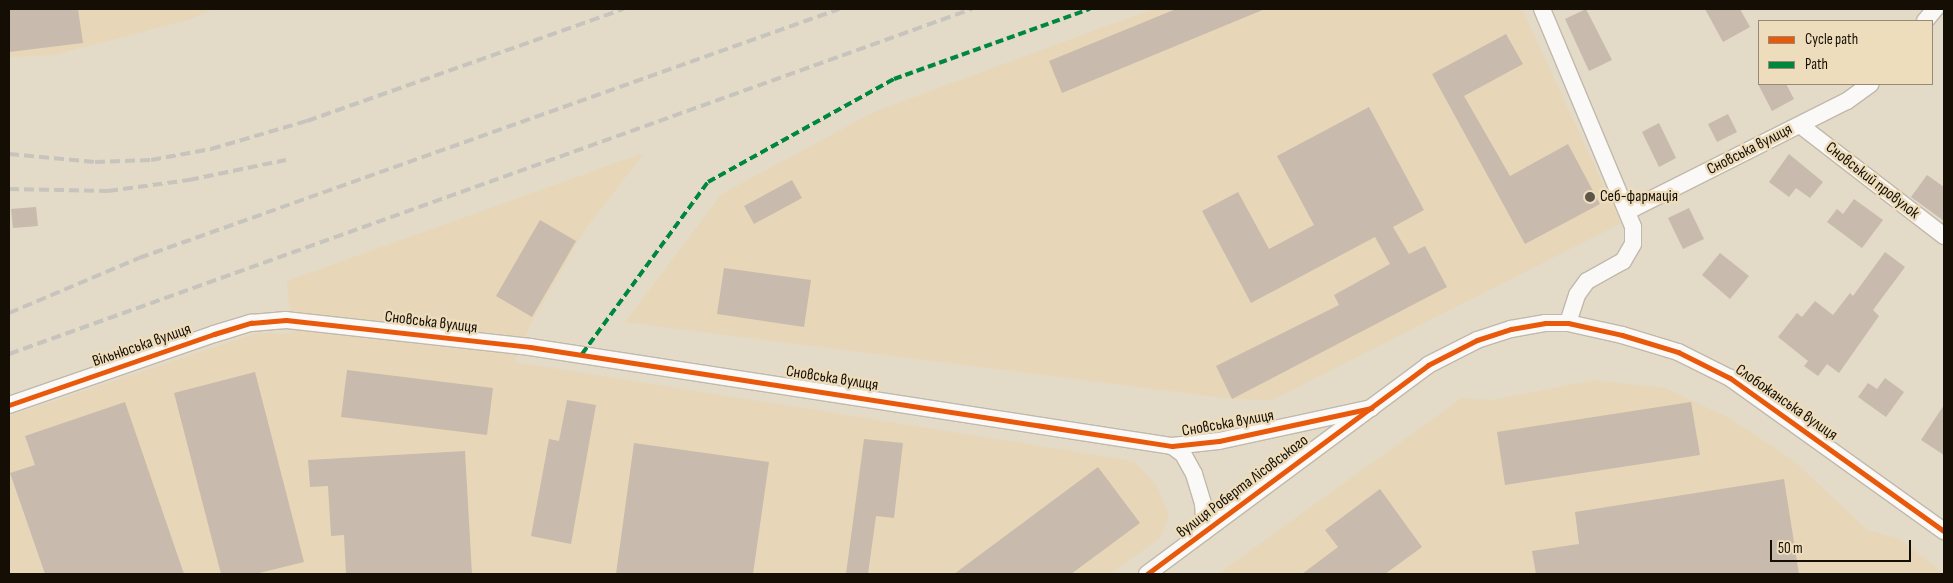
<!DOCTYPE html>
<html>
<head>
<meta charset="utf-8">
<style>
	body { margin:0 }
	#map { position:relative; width:1953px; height:583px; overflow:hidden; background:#e3dac7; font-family:"Sofia Sans Condensed",sans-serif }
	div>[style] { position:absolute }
	.built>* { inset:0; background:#e7d7b8 }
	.building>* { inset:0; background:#c8baac }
	.roads { filter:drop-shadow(1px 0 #c0b9ab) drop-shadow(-1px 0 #c0b9ab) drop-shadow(0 1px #c0b9ab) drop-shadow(0 -1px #c0b9ab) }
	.minor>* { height:16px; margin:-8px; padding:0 8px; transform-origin:8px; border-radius:8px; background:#fbf9f7 }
	.rail>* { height:4px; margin-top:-2px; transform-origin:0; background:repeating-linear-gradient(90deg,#c7c4be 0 10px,transparent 0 15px) }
	.quiet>* { height:4px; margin-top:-2px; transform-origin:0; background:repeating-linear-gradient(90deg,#00873e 0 8px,transparent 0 12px) }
	.cycleway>* { height:5px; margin:-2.5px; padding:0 2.5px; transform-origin:2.5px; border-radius:2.5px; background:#e8590c }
	.dots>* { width:14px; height:14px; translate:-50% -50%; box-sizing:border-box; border:2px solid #eeddbc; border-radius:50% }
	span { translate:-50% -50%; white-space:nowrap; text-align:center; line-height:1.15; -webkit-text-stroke:5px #eeddbc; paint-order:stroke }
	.street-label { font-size:16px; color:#140e04 }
	.poi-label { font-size:16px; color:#140e04 }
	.left { translate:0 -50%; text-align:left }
	.frame { position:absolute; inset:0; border:10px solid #140e04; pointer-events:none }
	.legend { position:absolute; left:1758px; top:20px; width:175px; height:65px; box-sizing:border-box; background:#eeddbc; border:1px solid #978a72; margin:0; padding:6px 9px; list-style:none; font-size:15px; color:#140e04 }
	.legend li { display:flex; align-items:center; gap:10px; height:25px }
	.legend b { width:25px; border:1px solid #978a72 }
	.scale { position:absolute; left:1770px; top:540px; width:141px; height:22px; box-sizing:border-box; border:2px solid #140e04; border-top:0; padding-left:6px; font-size:15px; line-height:18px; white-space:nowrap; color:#140e04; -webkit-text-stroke:4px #eeddbc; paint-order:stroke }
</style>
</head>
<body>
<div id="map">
	<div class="built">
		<i style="clip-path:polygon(9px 9px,213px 9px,191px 19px,54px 55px,9px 57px)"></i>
		<i style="clip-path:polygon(1153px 9px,1522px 9px,1621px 223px,1272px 400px,1232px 399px,625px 322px,722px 194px,874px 112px)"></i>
		<i style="clip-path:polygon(644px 153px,584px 231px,530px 325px,514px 362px,1134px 461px,1157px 486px,1169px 517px,1160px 538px,1110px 574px,9px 574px,9px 416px,257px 333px,292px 334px,287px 281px)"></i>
		<i style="clip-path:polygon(1594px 380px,1665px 388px,1731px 419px,1794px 461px,1867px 530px,1900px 539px,1944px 574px,1218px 574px,1462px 398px,1492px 400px)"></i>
	</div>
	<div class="building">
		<i style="clip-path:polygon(9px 9px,78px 9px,83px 43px,9px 52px)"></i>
		<i style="clip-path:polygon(1176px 9px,1265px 9px,1062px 93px,1049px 61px)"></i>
		<i style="clip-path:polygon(1586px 9px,1612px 60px,1589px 71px,1565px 19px)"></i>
		<i style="clip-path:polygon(1705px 9px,1740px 9px,1750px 27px,1723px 42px)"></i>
		<i style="clip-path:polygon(1506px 34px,1523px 64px,1464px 96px,1510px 176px,1568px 144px,1600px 204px,1525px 244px,1432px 74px)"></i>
		<i style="clip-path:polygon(1758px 84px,1786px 84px,1794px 99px,1772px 111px)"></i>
		<i style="clip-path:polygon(1369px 107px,1424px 210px,1393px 227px,1409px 254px,1425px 246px,1447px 287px,1232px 399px,1216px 366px,1339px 305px,1334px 295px,1390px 264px,1375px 237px,1251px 303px,1202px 211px,1238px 192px,1269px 249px,1314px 225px,1277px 156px)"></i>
		<i style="clip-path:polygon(1728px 114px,1737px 132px,1717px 142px,1708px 124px)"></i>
		<i style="clip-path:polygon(1659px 123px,1676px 158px,1659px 167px,1642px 132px)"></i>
		<i style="clip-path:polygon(1789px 154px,1823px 182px,1810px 198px,1796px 188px,1789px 197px,1769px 182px)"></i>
		<i style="clip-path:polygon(1927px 175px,1944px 187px,1944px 221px,1911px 197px)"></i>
		<i style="clip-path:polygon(792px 180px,802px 198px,754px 224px,744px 206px)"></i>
		<i style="clip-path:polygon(1854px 199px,1883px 220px,1862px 248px,1827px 222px,1837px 209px,1843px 214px)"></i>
		<i style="clip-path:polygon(36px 207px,38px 226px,13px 228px,11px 209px)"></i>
		<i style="clip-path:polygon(1689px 208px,1704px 239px,1683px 249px,1668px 218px)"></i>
		<i style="clip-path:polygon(540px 220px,576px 241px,532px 317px,496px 296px)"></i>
		<i style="clip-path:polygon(1885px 252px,1905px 267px,1873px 310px,1879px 316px,1839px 373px,1827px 364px,1818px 376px,1804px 366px,1808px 361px,1778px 337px,1797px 313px,1802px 317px,1815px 301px,1833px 315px,1850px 293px,1853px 296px)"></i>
		<i style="clip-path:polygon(1720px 253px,1749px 276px,1730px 299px,1702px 275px)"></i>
		<i style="clip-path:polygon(724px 268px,811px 280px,804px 327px,717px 314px)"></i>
		<i style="clip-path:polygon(347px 370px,493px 388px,487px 435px,341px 417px)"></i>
		<i style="clip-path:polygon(255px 372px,304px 562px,255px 574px,221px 574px,174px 393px)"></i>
		<i style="clip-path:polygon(1885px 378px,1904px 392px,1886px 417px,1858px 397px,1868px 383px,1877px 389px)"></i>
		<i style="clip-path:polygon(567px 400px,596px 405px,571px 544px,531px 536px,549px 439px,559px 441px)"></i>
		<i style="clip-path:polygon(125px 402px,184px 574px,45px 574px,10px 473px,35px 465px,25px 436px)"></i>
		<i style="clip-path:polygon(1691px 402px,1700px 455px,1505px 485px,1497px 432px)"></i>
		<i style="clip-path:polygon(1944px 405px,1944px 455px,1921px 440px)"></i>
		<i style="clip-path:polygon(864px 439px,903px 443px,894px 518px,876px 516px,868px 574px,846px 574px)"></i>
		<i style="clip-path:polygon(634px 443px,769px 462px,753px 574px,616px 574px)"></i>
		<i style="clip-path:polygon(465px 451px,472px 574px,346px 574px,344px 535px,331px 536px,328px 486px,310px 487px,308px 460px)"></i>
		<i style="clip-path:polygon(1098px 467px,1140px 523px,1071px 574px,954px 574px)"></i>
		<i style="clip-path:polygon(1784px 479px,1799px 574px,1536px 574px,1532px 551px,1579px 544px,1575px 512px)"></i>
		<i style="clip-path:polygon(1380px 489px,1422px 547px,1385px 574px,1302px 574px,1338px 547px,1325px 530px)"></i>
	</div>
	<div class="roads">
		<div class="minor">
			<i style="left:1542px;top:9px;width:236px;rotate:67.3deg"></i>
			<i style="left:1633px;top:227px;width:17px;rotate:90deg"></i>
			<i style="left:1633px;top:244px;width:20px;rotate:120deg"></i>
			<i style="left:1623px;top:261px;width:41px;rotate:150.9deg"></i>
			<i style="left:1587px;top:281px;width:17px;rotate:126deg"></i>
			<i style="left:1577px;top:295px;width:29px;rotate:108deg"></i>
			<i style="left:1925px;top:21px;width:16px;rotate:-50deg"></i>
			<i style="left:1800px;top:125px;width:182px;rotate:37.6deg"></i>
			<i style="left:1628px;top:211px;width:245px;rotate:-26.7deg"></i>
			<i style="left:1847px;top:101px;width:29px;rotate:-36deg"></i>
			<i style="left:9px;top:405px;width:217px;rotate:-19.1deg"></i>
			<i style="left:214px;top:334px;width:39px;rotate:-17deg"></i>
			<i style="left:251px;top:323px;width:35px;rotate:-5deg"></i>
			<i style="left:286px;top:320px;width:245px;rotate:6.3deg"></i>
			<i style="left:530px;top:347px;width:650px;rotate:8.77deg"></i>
			<i style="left:1172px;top:446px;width:47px;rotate:-6.1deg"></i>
			<i style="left:1219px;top:441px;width:156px;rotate:-12.2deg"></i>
			<i style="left:1172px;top:446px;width:14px;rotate:36deg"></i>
			<i style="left:1183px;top:454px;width:23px;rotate:61deg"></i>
			<i style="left:1194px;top:474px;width:30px;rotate:73deg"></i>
			<i style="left:1203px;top:503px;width:28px;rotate:86deg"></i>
			<i style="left:1147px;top:574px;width:350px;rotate:-36.6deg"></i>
			<i style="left:1428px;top:365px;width:55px;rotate:-27deg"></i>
			<i style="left:1477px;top:340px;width:36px;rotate:-18deg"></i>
			<i style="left:1511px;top:329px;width:35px;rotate:-10deg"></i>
			<i style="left:1545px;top:323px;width:23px"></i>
			<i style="left:1568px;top:323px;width:55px;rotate:12.5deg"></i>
			<i style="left:1622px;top:335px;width:59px;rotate:16.9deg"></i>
			<i style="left:1678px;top:352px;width:58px;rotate:26.6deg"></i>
			<i style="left:1730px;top:378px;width:263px;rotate:35.6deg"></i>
		</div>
	</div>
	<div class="rail">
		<i style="left:9px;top:154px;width:86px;rotate:5.3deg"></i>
		<i style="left:95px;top:162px;width:56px;rotate:-2deg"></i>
		<i style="left:151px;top:160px;width:61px;rotate:-10.4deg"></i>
		<i style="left:211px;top:149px;width:100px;rotate:-16.3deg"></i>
		<i style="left:307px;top:121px;width:336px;rotate:-19.5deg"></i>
		<i style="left:9px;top:189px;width:99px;rotate:1.2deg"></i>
		<i style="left:108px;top:191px;width:82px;rotate:-7.7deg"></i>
		<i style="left:189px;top:180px;width:99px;rotate:-11.7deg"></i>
		<i style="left:9px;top:313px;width:141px;rotate:-22.9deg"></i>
		<i style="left:139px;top:258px;width:743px;rotate:-19.58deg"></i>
		<i style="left:9px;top:354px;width:1023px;rotate:-19.71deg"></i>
	</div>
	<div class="quiet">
		<i style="left:582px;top:354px;width:213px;rotate:-53.8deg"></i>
		<i style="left:708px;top:182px;width:213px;rotate:-29deg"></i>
		<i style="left:894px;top:79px;width:208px;rotate:-19.7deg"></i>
	</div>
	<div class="cycleway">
		<i style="left:9px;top:405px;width:217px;rotate:-19.1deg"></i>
		<i style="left:214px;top:334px;width:39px;rotate:-17deg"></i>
		<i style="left:251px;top:323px;width:35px;rotate:-5deg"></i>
		<i style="left:286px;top:320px;width:245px;rotate:6.3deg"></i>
		<i style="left:530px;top:347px;width:650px;rotate:8.77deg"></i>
		<i style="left:1172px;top:446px;width:47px;rotate:-6.1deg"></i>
		<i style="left:1219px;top:441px;width:156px;rotate:-12.2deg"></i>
		<i style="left:1147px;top:574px;width:350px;rotate:-36.6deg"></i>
		<i style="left:1428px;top:365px;width:55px;rotate:-27deg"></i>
		<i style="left:1477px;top:340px;width:36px;rotate:-18deg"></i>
		<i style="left:1511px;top:329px;width:35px;rotate:-10deg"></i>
		<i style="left:1545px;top:323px;width:23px"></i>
		<i style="left:1568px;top:323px;width:55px;rotate:12.5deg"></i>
		<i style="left:1622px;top:335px;width:59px;rotate:16.9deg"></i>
		<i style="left:1678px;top:352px;width:58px;rotate:26.6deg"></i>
		<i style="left:1730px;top:378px;width:263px;rotate:35.6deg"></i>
	</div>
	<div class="dots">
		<i style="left:1590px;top:197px;background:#5c5548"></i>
	</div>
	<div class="street-label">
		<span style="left:1750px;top:150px;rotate:-27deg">Сновська вулиця</span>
		<span style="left:1872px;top:181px;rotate:38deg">Сновський провулок</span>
		<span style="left:431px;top:323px;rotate:7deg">Сновська вулиця</span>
		<span style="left:142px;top:346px;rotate:-19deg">Вільнюська вулиця</span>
		<span style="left:832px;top:379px;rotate:9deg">Сновська вулиця</span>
		<span style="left:1786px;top:403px;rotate:35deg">Слобожанська вулиця</span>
		<span style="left:1228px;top:424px;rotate:-10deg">Сновська вулиця</span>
		<span style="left:1243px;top:487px;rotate:-37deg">вулиця Роберта Лісовського</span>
	</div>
	<div class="poi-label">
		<span class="left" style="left:1600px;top:197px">Себ-фармація</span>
	</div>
	<div class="frame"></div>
	<ul class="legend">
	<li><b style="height:6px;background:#e8590c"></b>Cycle path</li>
	<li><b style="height:6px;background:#00873e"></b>Path</li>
	</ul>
	<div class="scale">50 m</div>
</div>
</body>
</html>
